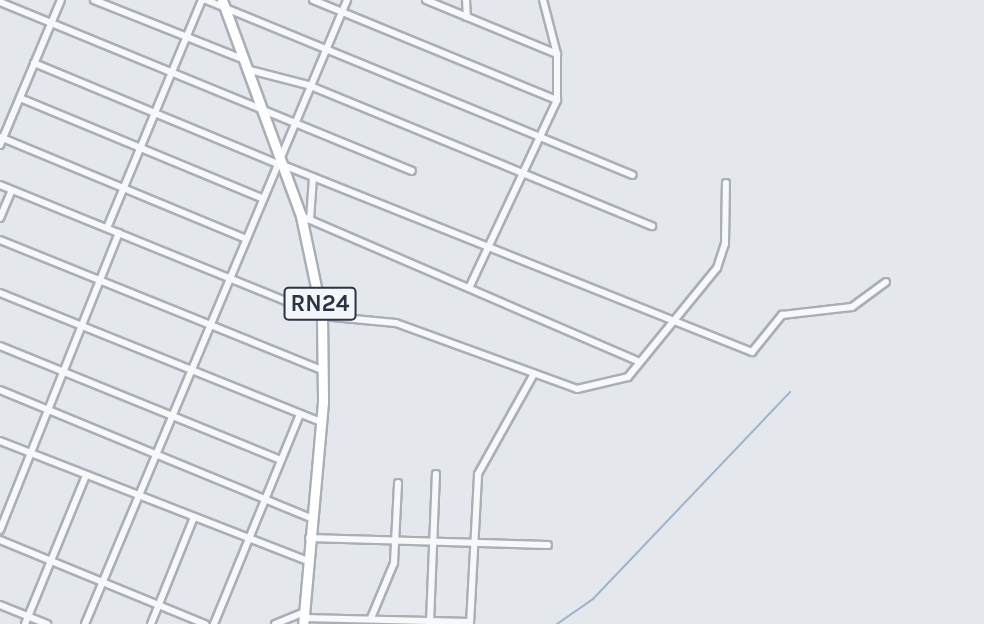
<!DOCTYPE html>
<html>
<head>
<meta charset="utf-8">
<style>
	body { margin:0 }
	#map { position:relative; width:984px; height:624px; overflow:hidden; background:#e4e7ec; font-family:Karla,sans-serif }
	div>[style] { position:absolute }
	.stream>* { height:2px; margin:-1px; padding:0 1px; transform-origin:1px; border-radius:1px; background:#9fb4cc }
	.roads { filter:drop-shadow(2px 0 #a9aeb7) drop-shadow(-2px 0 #a9aeb7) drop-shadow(0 2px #a9aeb7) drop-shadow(0 -2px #a9aeb7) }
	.minor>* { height:6px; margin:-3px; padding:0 3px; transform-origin:3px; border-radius:3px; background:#f7f8fa }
	.primary>* { height:9px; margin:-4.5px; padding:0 4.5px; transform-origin:4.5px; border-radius:4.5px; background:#fff }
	span { translate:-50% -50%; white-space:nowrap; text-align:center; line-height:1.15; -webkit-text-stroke:7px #f4f6f9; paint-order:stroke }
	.shield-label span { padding:2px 5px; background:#f4f6f9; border:2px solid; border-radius:5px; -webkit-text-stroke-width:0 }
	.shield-label { font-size:23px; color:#2b3445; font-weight:700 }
</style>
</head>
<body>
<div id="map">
	<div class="stream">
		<i style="left:557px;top:624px;width:44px;rotate:-34.8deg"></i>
		<i style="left:593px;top:599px;width:286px;rotate:-46.4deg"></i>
	</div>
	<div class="roads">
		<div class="minor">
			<i style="left:94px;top:0;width:157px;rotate:21.7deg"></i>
			<i style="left:206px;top:0;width:461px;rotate:22.3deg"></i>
			<i style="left:313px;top:0;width:264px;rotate:22.3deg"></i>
			<i style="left:426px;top:0;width:142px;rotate:22.4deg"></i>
			<i style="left:466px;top:0;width:17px;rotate:87deg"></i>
			<i style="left:0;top:2px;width:445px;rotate:22.3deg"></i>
			<i style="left:34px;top:63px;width:261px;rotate:22.5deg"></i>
			<i style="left:246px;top:69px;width:64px;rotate:14.5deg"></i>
			<i style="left:308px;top:85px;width:372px;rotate:22.3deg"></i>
			<i style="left:20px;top:98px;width:261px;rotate:22.5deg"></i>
			<i style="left:0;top:137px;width:264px;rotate:22.5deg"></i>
			<i style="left:0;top:145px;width:157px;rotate:-67.2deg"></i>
			<i style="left:283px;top:165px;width:505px;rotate:21.74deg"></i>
			<i style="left:752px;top:352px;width:48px;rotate:-51deg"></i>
			<i style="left:782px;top:315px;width:70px;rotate:-6.5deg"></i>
			<i style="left:852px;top:307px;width:42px;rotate:-36.3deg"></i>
			<i style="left:0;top:185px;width:348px;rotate:22.1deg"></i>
			<i style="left:322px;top:316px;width:74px;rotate:5.4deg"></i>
			<i style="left:396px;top:323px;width:193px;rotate:20deg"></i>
			<i style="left:577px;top:389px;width:52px;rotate:-13.2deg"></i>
			<i style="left:628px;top:377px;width:141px;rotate:-50.8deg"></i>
			<i style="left:717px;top:268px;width:25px;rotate:-72deg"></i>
			<i style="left:725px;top:244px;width:61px;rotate:-89.1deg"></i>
			<i style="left:301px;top:216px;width:369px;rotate:23.3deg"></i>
			<i style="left:0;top:218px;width:30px;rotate:-67deg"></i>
			<i style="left:310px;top:220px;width:43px;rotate:-86deg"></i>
			<i style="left:107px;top:228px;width:247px;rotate:-67.4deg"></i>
			<i style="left:0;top:240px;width:349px;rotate:22deg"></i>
			<i style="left:470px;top:286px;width:205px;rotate:-64.9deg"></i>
			<i style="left:557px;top:100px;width:46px;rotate:-90deg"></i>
			<i style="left:557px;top:54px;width:56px;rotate:-104.5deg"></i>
			<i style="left:0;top:293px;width:346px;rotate:21.9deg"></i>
			<i style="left:0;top:346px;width:303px;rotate:22.1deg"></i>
			<i style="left:0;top:390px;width:336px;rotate:22.4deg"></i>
			<i style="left:0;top:441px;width:330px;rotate:21.3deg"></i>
			<i style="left:0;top:530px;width:320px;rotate:-68.2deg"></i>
			<i style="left:309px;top:538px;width:239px;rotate:1.7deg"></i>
			<i style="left:0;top:540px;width:222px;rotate:22.3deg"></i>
			<i style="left:0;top:605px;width:51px;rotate:22deg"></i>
			<i style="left:303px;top:618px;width:167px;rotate:1.4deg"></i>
			<i style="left:371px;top:618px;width:60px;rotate:-67.3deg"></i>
			<i style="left:394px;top:563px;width:80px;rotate:-87.1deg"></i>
			<i style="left:430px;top:622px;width:148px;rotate:-87.7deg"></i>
			<i style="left:25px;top:624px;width:161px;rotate:-67.7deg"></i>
			<i style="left:85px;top:624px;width:677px;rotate:-67.22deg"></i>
			<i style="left:151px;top:624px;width:115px;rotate:-68.1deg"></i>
			<i style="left:214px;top:624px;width:227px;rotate:-67.7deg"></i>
			<i style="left:275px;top:624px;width:31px;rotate:-22deg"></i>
			<i style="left:470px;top:624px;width:150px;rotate:-86.9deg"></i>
			<i style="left:478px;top:474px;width:115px;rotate:-60.8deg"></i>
		</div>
		<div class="primary">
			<i style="left:222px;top:0;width:230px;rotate:69.9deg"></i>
			<i style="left:301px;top:216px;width:102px;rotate:78.1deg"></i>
			<i style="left:322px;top:316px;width:86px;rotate:89.3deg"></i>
			<i style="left:323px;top:402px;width:223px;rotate:95.1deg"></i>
		</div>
	</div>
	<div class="shield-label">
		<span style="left:320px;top:304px">RN24</span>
	</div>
</div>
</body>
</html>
